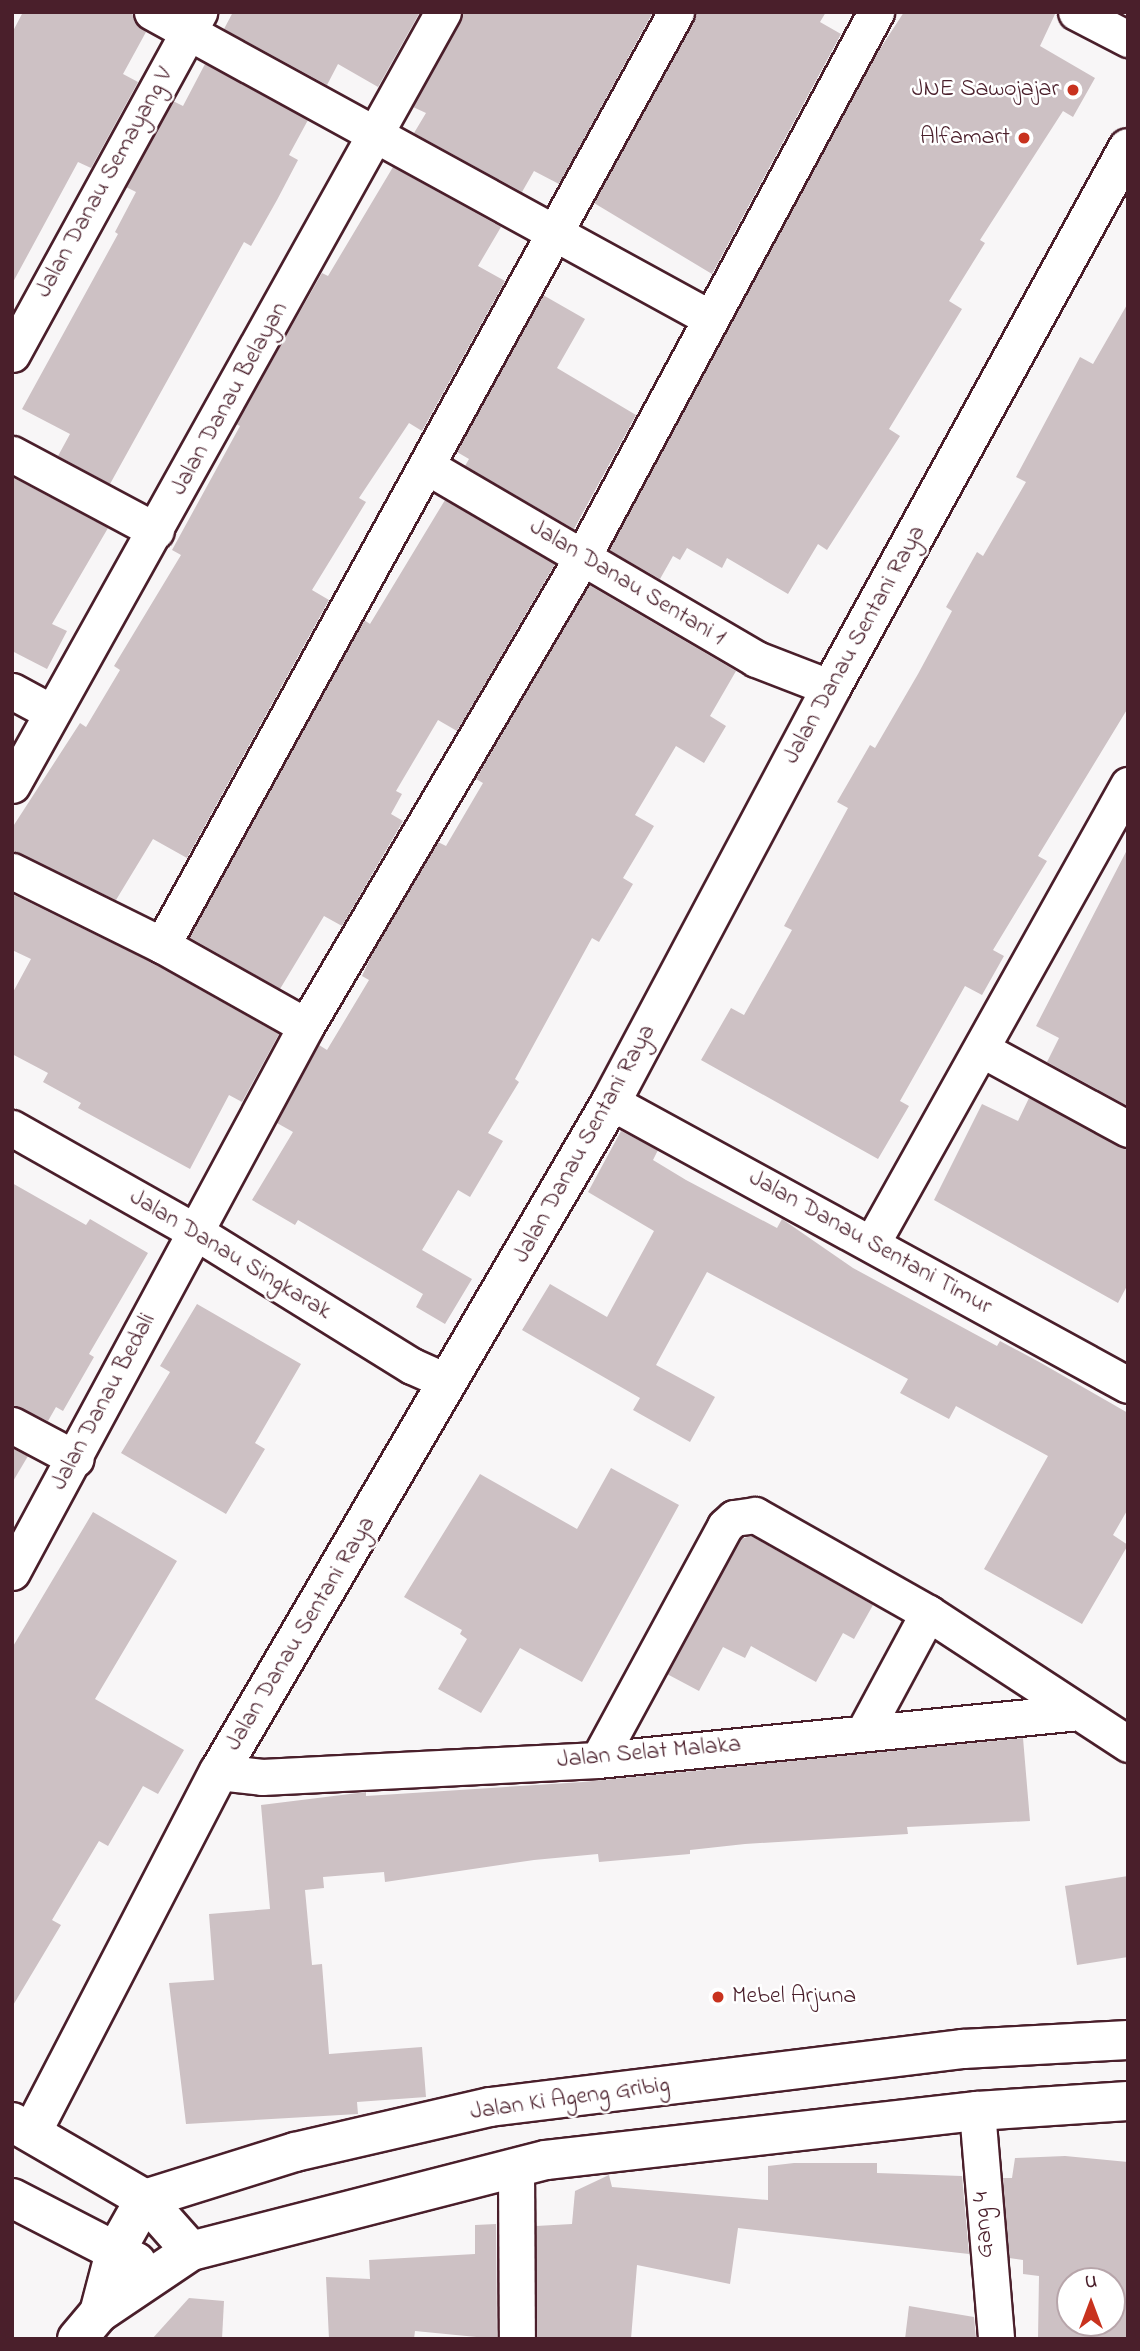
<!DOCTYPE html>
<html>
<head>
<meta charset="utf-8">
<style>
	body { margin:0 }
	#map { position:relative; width:1140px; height:2351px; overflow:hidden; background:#f8f6f7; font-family:"Indie Flower",sans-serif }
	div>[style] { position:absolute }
	.building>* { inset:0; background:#cdc1c4 }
	.roads { filter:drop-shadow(2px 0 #4a1f2b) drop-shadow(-2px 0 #4a1f2b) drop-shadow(0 2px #4a1f2b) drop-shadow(0 -2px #4a1f2b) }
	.street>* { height:35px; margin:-17.5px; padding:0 17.5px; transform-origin:17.5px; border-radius:17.5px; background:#fff }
	.secondary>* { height:38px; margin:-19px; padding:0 19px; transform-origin:19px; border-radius:19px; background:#fff }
	.primary>* { height:38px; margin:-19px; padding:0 19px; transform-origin:19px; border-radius:19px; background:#fff }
	.dots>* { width:19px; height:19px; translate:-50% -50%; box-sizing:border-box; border:4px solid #fff; border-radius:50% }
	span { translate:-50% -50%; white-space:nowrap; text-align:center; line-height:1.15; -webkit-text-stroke:5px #fff; paint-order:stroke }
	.poi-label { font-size:24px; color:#4a1f2b }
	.right { translate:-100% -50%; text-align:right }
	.left { translate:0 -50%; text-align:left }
	.street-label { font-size:24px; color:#4a1f2b }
	.frame { position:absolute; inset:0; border:14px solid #4a1f2b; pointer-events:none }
	.north { position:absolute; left:1056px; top:2267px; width:70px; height:70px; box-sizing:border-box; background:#fff; border:2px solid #b7a5aa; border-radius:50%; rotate:0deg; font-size:19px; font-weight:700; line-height:28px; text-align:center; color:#4a1f2b }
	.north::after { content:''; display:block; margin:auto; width:24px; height:32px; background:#c8321e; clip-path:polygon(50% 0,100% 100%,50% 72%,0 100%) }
</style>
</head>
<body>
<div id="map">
	<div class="building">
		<i style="clip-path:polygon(23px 12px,132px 12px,135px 23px,146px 32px,123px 74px,138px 82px,91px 168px,78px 162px,12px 284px,12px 33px)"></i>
		<i style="clip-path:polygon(233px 12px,420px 12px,378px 87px,338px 64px,327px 85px,224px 29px)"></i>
		<i style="clip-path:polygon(463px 12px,653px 12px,559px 184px,534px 171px,522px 192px,414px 133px,426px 113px,413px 107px)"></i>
		<i style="clip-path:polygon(696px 12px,826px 12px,820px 22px,841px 34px,712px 274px,594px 203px)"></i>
		<i style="clip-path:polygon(904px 12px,1056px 12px,1040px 46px,1095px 78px,1073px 117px,1063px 111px,980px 240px,985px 243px,949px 301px,962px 309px,889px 429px,900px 436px,827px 550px,818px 544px,788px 594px,727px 558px,722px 568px,687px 548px,680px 560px,673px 556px,660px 579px,609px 550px,876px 55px)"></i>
		<i style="clip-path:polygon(205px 64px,308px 120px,289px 155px,298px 160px,277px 200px,251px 246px,244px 242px,110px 484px,58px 456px,70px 434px,22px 409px,118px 234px,115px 232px,136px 192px,126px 187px,173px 101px,183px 106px)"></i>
		<i style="clip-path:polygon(393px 167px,501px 227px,478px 266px,505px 281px,422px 431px,409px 423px,359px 498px,366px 502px,312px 590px,329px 600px,187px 858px,153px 839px,116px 900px,12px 851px,12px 828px,80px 723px,86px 727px,120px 670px,114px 666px,181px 555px,172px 550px,240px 426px,236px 424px,322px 273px,328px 276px)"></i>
		<i style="clip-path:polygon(543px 295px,585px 319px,557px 368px,636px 415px,574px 529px,465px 466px,469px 459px,457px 452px)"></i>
		<i style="clip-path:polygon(1128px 303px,1128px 708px,1038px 856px,1047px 861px,993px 950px,1004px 956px,982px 995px,965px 986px,900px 1101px,909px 1106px,878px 1159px,701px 1060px,731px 1008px,744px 1015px,792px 930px,784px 926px,848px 808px,837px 802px,870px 745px,875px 748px,918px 674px,952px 611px,946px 607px,977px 552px,983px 556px,1026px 482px,1016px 477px,1080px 357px,1093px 364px)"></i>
		<i style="clip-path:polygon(12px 477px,108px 528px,52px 624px,67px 631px,47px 669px,12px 651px)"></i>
		<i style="clip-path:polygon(445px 500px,555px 564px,457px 731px,438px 720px,396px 791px,402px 794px,391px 814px,403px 821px,342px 926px,324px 916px,280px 989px,189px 937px,364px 620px,370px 624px)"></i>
		<i style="clip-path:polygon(589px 585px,736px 671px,710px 716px,726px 726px,704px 763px,676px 746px,635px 815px,654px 826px,623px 878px,633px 884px,599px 942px,592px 938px,515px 1079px,519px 1082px,488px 1133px,503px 1141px,470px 1197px,458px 1190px,422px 1250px,472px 1279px,445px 1324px,416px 1307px,423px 1294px,298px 1220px,295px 1225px,252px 1200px,293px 1132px,277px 1123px,319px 1045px,327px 1050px,369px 980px,362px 976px,376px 946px,438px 842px,446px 846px,483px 783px,476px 779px)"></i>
		<i style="clip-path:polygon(1128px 848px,1128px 1106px,1047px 1062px,1059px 1038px,1036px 1026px)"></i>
		<i style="clip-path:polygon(12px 894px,153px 963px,279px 1034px,242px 1102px,229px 1095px,190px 1169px,78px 1108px,81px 1103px,43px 1082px,48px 1073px,12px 1054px,12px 994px,31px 959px,12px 950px)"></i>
		<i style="clip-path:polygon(1029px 1098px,1128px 1149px,1128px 1284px,1118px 1303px,934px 1200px,982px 1104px,1018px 1121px)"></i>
		<i style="clip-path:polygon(621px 1131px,658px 1150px,653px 1160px,686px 1180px,777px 1228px,782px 1219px,853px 1268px,997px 1346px,1000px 1341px,1041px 1363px,1128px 1413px,1128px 1509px,1113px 1535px,1128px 1545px,1082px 1624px,984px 1569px,1048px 1456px,956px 1406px,949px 1419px,900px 1393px,908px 1379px,707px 1272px,656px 1365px,715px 1397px,690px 1442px,633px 1410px,640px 1398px,522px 1330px,550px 1284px,607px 1317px,654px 1231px,588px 1192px)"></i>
		<i style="clip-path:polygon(12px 1183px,86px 1225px,90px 1219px,148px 1253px,89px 1354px,94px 1357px,63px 1411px,56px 1407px,48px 1421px,12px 1405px)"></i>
		<i style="clip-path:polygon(197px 1304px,301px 1364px,255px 1443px,265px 1449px,226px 1514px,121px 1453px,170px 1372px,160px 1366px)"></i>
		<i style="clip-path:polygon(12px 1448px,28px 1456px,12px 1483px)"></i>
		<i style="clip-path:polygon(611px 1468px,679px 1505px,582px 1682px,520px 1648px,481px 1713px,438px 1689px,467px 1639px,460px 1634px,462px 1630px,404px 1597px,480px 1474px,577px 1529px)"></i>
		<i style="clip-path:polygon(93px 1512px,177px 1561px,95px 1699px,184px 1750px,158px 1794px,143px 1786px,108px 1846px,99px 1841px,52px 1920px,61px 1925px,12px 2007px,12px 1648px)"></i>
		<i style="clip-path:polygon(751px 1536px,873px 1605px,854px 1639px,843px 1633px,816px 1682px,751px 1646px,745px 1658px,723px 1647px,699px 1691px,667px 1674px,741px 1539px)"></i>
		<i style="clip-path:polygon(1023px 1738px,1030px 1821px,907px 1827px,908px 1834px,745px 1844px,690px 1850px,690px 1854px,599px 1862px,598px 1854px,534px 1860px,385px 1882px,384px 1872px,323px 1877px,324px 1888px,305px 1890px,312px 1965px,322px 1964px,329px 2054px,422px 2047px,426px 2097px,357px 2102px,358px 2114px,186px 2124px,169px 1983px,214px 1980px,209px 1914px,270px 1909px,261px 1805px,366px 1792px,366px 1796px,583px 1782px)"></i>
		<i style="clip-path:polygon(1128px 1876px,1128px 1957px,1077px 1965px,1065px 1886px)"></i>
		<i style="clip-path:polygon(evenodd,1065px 2156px,1128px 2162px,1128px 2339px,1038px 2339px,1039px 2276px,1023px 2274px,1023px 2260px,1009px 2258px,1003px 2178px,1012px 2178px,1015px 2158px,1065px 2156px,1070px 2281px,1112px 2281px,1112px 2323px,1070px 2323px,1070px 2281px)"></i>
		<i style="clip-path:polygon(794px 2163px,877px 2163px,877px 2173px,962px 2176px,969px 2254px,738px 2228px,730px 2284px,637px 2265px,631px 2339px,537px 2339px,536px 2226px,572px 2224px,575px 2191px,609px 2175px,612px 2187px,768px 2200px,768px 2166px)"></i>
		<i style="clip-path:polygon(496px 2224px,497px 2339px,415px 2331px,414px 2339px,329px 2339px,326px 2277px,370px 2279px,369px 2260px,475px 2254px,475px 2225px)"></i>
		<i style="clip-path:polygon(189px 2298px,224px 2301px,222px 2339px,152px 2339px)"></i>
		<i style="clip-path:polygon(909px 2306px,974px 2317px,976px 2339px,905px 2339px)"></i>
	</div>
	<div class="roads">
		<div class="street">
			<i style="left:152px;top:12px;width:634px;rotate:28.75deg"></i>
			<i style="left:1076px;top:12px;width:59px;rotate:27.4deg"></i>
			<i style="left:12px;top:354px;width:390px;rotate:-61.3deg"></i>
			<i style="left:12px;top:454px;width:163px;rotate:28.1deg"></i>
			<i style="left:428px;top:467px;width:380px;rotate:30.3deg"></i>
			<i style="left:756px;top:659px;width:80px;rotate:21.1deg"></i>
			<i style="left:12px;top:691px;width:44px;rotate:28.3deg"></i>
			<i style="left:12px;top:785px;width:885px;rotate:-60.86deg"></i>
			<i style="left:12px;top:871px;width:167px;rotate:26.3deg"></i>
			<i style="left:162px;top:945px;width:165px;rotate:29.4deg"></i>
			<i style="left:162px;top:945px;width:1065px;rotate:-61.15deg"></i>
			<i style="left:983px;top:1050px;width:165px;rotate:28.6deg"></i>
			<i style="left:611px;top:1102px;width:589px;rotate:28.7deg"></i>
			<i style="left:12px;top:1128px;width:209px;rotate:29.5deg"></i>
			<i style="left:194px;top:1231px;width:256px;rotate:31.8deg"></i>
			<i style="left:412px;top:1366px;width:39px;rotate:24deg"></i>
			<i style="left:872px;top:1243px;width:525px;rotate:-60.8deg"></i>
			<i style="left:12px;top:1425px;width:72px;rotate:28deg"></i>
			<i style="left:12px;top:1572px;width:620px;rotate:-61.7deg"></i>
			<i style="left:306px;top:1026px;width:546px;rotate:-59.49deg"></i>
			<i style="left:583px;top:556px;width:618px;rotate:-61.69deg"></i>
			<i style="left:864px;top:1732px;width:135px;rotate:-61.7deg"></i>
			<i style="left:598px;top:1760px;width:266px;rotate:-61.5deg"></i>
			<i style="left:725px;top:1526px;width:12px;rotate:-42deg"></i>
			<i style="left:734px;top:1518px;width:21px;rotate:-8deg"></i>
			<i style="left:755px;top:1515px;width:199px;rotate:29.5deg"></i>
			<i style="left:928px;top:1613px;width:239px;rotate:33.2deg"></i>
			<i style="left:219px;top:1772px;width:43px;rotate:6.6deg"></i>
			<i style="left:262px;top:1777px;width:336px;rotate:-2.9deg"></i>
			<i style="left:598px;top:1760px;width:482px;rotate:-5.7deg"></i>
			<i style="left:977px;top:2111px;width:229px;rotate:85.2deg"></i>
			<i style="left:516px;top:2168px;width:171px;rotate:89.7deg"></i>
		</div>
		<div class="secondary">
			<i style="left:32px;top:2132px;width:406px;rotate:-62.6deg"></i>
			<i style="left:219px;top:1772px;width:776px;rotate:-59.67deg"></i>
			<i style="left:611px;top:1102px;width:469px;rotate:-62deg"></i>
			<i style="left:831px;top:688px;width:616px;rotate:-61.19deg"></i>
		</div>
		<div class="primary">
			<i style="left:12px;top:2122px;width:154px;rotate:30.1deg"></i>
			<i style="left:145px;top:2199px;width:69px;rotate:48.5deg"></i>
			<i style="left:12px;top:2198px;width:140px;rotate:27.3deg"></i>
			<i style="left:99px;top:2313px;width:63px;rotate:-75.3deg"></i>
			<i style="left:115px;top:2252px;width:61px;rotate:-60.5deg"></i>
			<i style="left:145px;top:2199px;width:157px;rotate:-17.4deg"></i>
			<i style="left:295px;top:2152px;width:200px;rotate:-13deg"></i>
			<i style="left:490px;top:2107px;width:477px;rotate:-7deg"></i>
			<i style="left:963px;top:2049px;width:165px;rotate:-3.1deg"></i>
			<i style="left:77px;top:2339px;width:34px;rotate:-50deg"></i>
			<i style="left:99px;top:2313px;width:111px;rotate:-34deg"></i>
			<i style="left:191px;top:2251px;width:366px;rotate:-14.4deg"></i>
			<i style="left:546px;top:2160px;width:434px;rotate:-6.5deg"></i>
			<i style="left:977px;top:2111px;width:151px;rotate:-3.8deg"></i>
		</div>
	</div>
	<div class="dots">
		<i style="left:1073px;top:90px;background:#c8321e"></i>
		<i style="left:1024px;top:138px;background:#c8321e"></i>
		<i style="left:718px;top:1997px;background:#c8321e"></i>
	</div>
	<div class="poi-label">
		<span class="right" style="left:1059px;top:90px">JNE Sawojajar</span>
		<span class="right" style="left:1010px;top:138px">Alfamart</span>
		<span class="left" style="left:732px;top:1997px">Mebel Arjuna</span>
	</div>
	<div class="street-label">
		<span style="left:105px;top:183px;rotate:-61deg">Jalan Danau Semayang V</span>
		<span style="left:230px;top:399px;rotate:-61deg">Jalan Danau Belayan</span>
		<span style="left:627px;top:583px;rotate:31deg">Jalan Danau Sentani 1</span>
		<span style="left:855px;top:645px;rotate:-61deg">Jalan Danau Sentani Raya</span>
		<span style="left:585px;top:1144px;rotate:-61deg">Jalan Danau Sentani Raya</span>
		<span style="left:870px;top:1243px;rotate:29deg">Jalan Danau Sentani Timur</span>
		<span style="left:230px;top:1255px;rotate:31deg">Jalan Danau Singkarak</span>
		<span style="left:104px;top:1402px;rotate:-62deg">Jalan Danau Bedali</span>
		<span style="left:301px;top:1634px;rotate:-59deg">Jalan Danau Sentani Raya</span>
		<span style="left:649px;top:1753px;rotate:-5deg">Jalan Selat Malaka</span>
		<span style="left:570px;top:2099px;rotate:-8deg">Jalan Ki Ageng Gribig</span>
		<span style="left:984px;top:2225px;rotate:-94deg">Gang 4</span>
	</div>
	<div class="frame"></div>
	<div class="north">U</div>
</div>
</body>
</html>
